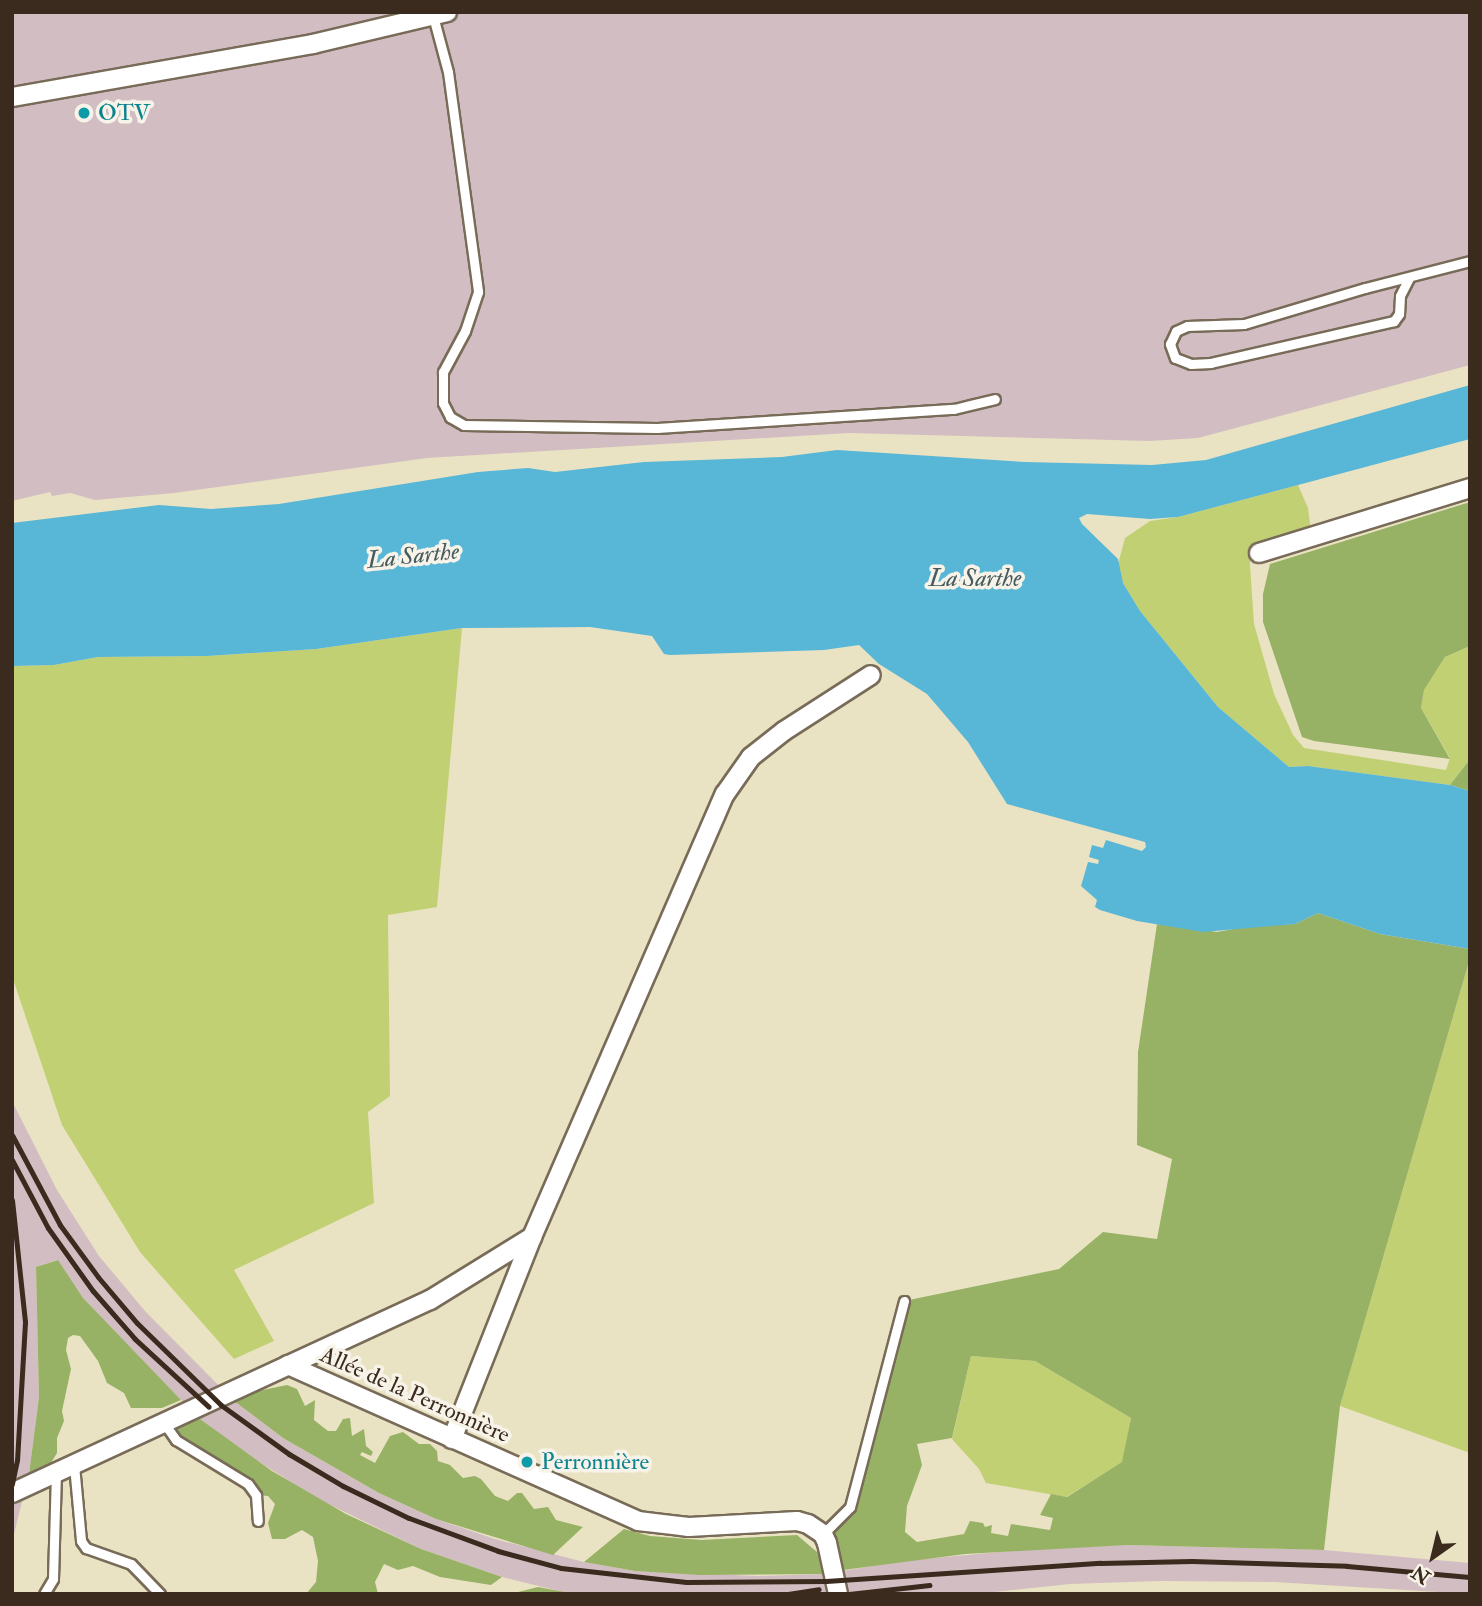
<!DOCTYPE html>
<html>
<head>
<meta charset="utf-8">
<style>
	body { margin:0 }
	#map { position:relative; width:1482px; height:1606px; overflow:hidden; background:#eae3c3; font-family:"IM FELL Double Pica",serif }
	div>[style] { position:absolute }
	.industrial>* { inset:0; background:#d2bec2 }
	.green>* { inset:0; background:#c0d073 }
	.forest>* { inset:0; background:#98b265 }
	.water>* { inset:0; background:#58b6d6 }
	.roads { filter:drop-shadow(2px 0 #786b58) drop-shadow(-2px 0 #786b58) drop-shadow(0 2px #786b58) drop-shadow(0 -2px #786b58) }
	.lane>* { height:9px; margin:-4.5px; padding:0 4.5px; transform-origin:4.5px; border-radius:4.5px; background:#fff }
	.street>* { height:18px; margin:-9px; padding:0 9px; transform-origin:9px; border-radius:9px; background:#fff }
	.rail>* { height:5px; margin:-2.5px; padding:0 2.5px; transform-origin:2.5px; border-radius:2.5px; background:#3b2a1e }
	.dots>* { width:19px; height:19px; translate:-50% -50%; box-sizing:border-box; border:4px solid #f7f3e8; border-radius:50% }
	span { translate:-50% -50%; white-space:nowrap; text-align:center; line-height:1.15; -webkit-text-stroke:7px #f7f3e8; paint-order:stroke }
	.culture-label { font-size:23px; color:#0d838f }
	.left { translate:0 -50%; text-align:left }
	.street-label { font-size:23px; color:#3b2a1e }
	.water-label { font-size:24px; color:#455b5e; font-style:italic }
	.frame { position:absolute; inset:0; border:14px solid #3b2a1e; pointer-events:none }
	.north { position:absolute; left:1398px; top:1522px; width:70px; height:70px; -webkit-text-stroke:5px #f7f3e8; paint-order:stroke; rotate:214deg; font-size:19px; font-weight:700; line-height:28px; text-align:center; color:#3b2a1e }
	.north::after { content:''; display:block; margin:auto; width:24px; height:32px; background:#3b2a1e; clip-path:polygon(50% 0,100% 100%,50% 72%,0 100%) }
</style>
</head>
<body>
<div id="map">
	<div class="industrial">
		<i style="clip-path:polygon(12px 12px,1470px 12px,1470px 365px,1198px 438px,1150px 441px,849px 433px,427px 458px,174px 493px,95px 500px,70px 493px,52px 496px,50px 492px,12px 501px)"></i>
		<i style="clip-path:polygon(12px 1101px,57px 1190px,99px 1256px,145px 1311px,234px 1401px,283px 1438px,379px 1493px,436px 1519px,495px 1539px,584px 1562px,635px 1571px,758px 1576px,824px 1574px,902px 1561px,1020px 1550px,1128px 1545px,1324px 1550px,1470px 1563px,1470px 1594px,1275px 1582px,1161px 1581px,1070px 1584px,975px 1594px,559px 1594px,559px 1591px,502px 1577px,421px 1549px,316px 1498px,239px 1449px,200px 1419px,120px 1339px,83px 1298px,57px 1260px,36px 1267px,39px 1397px,29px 1474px,12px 1542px)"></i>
	</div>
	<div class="green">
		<i style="clip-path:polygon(1298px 485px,1308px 508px,1311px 532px,1249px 550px,1254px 624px,1274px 694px,1293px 735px,1304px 748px,1446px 770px,1450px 758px,1421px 708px,1424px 690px,1445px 657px,1470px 646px,1470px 759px,1450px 785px,1308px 766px,1289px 767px,1218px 707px,1140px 611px,1123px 583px,1117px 568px,1125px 538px,1150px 521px,1178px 517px)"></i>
		<i style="clip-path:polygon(462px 628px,437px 907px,388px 915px,390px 1096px,368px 1112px,374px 1203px,234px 1270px,274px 1341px,234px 1359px,140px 1252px,62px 1125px,12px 976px,12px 666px,54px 665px,98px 657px,207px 656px,316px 649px)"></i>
		<i style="clip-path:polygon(1470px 958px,1470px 1453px,1340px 1406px)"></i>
		<i style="clip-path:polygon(971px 1356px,1035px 1361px,1131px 1418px,1123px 1462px,1066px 1497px,986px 1483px,979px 1469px,952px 1439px)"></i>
	</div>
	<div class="forest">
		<i style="clip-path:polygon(1470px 502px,1470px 646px,1445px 657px,1424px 690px,1421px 708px,1450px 759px,1314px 741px,1302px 737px,1263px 622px,1263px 594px,1270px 564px)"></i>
		<i style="clip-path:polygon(1470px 759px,1470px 791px,1450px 785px)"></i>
		<i style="clip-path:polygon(evenodd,1318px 913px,1380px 934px,1470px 949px,1470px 958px,1340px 1406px,1324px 1550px,1128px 1545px,965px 1554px,843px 1570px,839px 1556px,823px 1534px,850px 1507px,904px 1301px,1059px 1269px,1103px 1232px,1157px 1239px,1172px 1159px,1137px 1145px,1138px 1052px,1157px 924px,1217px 932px,1250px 926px,1295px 924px,1318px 913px,971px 1356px,1035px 1361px,1131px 1418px,1122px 1462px,1067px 1497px,1051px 1494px,1040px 1515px,1053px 1518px,1050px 1530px,1011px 1524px,1008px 1536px,991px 1533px,992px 1525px,985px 1527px,983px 1523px,970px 1521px,964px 1534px,917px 1542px,905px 1532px,907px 1506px,922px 1465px,917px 1444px,952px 1438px,971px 1356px)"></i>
		<i style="clip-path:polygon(58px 1260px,83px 1298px,181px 1400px,162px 1408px,131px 1408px,124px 1393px,107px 1383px,98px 1361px,80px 1336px,73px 1335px,68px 1338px,66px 1350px,71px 1369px,62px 1411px,64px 1421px,57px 1438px,57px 1453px,49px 1466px,29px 1474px,39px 1397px,36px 1267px)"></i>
		<i style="clip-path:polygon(287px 1385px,297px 1389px,305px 1406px,315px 1400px,314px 1420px,328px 1431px,336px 1431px,343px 1419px,350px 1418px,352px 1436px,364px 1429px,366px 1446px,373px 1452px,371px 1456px,362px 1452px,360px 1455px,375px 1463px,390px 1436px,403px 1432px,419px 1444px,430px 1444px,437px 1451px,438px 1461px,450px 1465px,463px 1478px,475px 1476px,481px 1479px,495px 1496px,508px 1501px,517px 1493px,522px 1493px,534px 1509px,548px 1507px,556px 1520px,583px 1527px,553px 1555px,436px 1519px,379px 1493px,283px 1438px,234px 1401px,253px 1392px)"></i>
		<i style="clip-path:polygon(200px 1419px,272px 1471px,346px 1514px,421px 1549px,502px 1577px,491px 1585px,440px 1577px,413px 1566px,398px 1570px,384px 1564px,375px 1582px,378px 1594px,306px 1594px,316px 1582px,318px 1561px,313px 1537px,302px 1530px,285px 1539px,272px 1539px,268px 1523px,275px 1504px,268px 1496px,256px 1495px,169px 1430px)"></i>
		<i style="clip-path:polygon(624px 1529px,650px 1536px,702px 1540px,797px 1535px,817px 1552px,824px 1574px,700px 1575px,635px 1571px,584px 1562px)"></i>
		<i style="clip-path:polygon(538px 1587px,559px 1591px,577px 1594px,510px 1594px)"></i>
	</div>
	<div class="water">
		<i style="clip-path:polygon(1470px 385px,1470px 439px,1178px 517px,1150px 519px,1087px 514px,1079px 518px,1082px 524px,1118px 559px,1123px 583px,1140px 611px,1218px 707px,1289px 767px,1308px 766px,1450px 785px,1470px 791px,1470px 949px,1380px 934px,1318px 913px,1295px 924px,1203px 932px,1137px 921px,1100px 910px,1095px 907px,1097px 900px,1081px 886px,1088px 862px,1098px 864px,1099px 860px,1089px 857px,1092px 845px,1103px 848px,1106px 840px,1142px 851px,1146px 847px,1145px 842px,1007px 804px,968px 742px,927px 694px,879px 664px,859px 645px,824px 650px,670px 655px,664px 654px,652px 636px,590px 627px,462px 628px,316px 649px,207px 656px,98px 657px,54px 665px,12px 666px,12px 523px,159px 505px,211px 509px,279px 504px,478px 472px,528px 468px,555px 472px,644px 462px,782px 457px,837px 450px,1025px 462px,1152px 465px,1206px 460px)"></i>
	</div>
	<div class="roads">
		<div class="lane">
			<i style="left:433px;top:16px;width:58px;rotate:75deg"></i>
			<i style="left:448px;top:72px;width:222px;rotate:82.2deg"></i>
			<i style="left:478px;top:292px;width:41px;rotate:108.4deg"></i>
			<i style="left:465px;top:331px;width:47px;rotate:118.2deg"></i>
			<i style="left:443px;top:372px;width:31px;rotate:90deg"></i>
			<i style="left:443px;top:403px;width:16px;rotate:63deg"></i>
			<i style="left:450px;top:417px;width:16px;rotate:30deg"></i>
			<i style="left:464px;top:425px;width:193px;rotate:0.9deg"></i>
			<i style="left:657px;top:428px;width:298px;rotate:-3.7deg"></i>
			<i style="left:954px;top:409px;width:42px;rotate:-13.7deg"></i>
			<i style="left:1409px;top:278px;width:20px;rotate:117deg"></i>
			<i style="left:1400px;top:296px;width:18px;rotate:93deg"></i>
			<i style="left:1399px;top:314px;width:9px;rotate:126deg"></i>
			<i style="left:1394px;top:321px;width:188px;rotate:167.1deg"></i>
			<i style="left:1211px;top:363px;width:20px;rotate:177deg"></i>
			<i style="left:1191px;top:364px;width:17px;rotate:-159deg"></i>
			<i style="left:1175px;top:358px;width:15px;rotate:-110deg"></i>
			<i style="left:1170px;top:344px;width:14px;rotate:-65deg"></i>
			<i style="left:1176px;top:331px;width:12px;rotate:-24deg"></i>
			<i style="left:1187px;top:326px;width:57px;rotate:-2deg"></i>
			<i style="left:1244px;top:324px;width:126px;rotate:-16.6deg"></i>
			<i style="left:1365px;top:288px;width:108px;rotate:-14.4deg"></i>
			<i style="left:164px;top:1423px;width:21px;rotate:55deg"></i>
			<i style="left:176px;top:1440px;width:84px;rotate:31.4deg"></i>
			<i style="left:248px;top:1484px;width:14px;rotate:54deg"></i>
			<i style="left:256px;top:1495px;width:26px;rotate:86deg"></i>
			<i style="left:74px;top:1465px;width:76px;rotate:84.7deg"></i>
			<i style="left:81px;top:1541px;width:9px;rotate:54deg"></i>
			<i style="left:86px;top:1548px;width:48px;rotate:19.6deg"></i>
			<i style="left:131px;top:1564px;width:42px;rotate:46deg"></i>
			<i style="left:823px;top:1534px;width:38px;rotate:-45deg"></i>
			<i style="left:850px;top:1507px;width:213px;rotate:-75.3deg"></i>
			<i style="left:44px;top:1594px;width:17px;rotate:-59deg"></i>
			<i style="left:53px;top:1579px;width:106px;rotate:-88.4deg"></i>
		</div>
		<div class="street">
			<i style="left:12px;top:97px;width:306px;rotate:-10deg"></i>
			<i style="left:313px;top:44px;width:138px;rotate:-13.4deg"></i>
			<i style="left:1259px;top:553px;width:221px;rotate:-17.1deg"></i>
			<i style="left:288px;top:1365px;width:383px;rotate:24deg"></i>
			<i style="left:638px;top:1521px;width:51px;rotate:6.7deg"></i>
			<i style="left:689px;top:1527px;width:108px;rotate:-3.2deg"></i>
			<i style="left:797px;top:1521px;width:11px;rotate:15deg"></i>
			<i style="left:808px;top:1524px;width:18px;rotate:34deg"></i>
			<i style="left:823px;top:1534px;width:10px;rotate:66deg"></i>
			<i style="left:827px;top:1543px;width:52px;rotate:77.8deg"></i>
			<i style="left:452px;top:1439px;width:217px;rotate:-68.4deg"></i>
			<i style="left:12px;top:1493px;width:460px;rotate:-24.8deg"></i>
			<i style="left:430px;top:1300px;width:120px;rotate:-31.7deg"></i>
			<i style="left:532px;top:1237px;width:483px;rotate:-66.5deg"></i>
			<i style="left:725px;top:794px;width:45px;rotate:-54.9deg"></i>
			<i style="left:751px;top:757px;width:42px;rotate:-38.2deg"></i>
			<i style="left:784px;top:731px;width:103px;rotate:-32.8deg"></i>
		</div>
	</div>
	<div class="rail">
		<i style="left:12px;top:1135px;width:102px;rotate:61.9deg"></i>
		<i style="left:60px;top:1225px;width:64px;rotate:53.8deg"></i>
		<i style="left:98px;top:1277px;width:60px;rotate:49.7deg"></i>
		<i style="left:137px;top:1323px;width:117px;rotate:44.3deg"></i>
		<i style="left:221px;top:1405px;width:84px;rotate:35.8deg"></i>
		<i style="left:289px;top:1454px;width:63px;rotate:30.7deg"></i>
		<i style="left:343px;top:1486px;width:73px;rotate:25.9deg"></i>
		<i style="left:409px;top:1518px;width:95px;rotate:20.3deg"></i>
		<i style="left:498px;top:1551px;width:65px;rotate:15.1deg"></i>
		<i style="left:561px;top:1568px;width:126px;rotate:6.4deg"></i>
		<i style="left:686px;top:1582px;width:140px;rotate:-0.4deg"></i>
		<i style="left:826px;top:1581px;width:275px;rotate:-3.8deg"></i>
		<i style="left:1100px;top:1563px;width:92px;rotate:-1.2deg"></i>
		<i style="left:1192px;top:1561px;width:155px;rotate:1.8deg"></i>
		<i style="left:1347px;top:1566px;width:123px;rotate:5.1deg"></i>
		<i style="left:12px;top:1160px;width:77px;rotate:62.1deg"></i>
		<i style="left:48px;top:1228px;width:77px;rotate:54.5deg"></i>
		<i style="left:93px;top:1291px;width:64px;rotate:48.8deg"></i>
		<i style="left:135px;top:1339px;width:100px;rotate:42.6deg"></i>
		<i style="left:12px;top:1200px;width:123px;rotate:83.9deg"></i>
		<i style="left:25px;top:1322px;width:138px;rotate:93.3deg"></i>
		<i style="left:17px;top:1460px;width:25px;rotate:102deg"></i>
		<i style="left:788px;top:1594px;width:31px;rotate:-9deg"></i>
		<i style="left:849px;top:1594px;width:81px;rotate:-6.4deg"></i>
	</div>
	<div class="dots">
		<i style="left:84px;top:113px;background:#0f9aa8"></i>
		<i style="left:527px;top:1462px;background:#0f9aa8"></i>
	</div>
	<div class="culture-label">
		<span class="left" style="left:98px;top:113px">OTV</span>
		<span class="left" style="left:541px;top:1462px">Perronnière</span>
	</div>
	<div class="street-label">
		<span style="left:415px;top:1395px;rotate:24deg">Allée de la Perronnière</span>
	</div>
	<div class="water-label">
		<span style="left:413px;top:556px;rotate:-6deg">La Sarthe</span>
		<span style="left:975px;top:579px">La Sarthe</span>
	</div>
	<div class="frame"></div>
	<div class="north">N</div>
</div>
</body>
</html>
